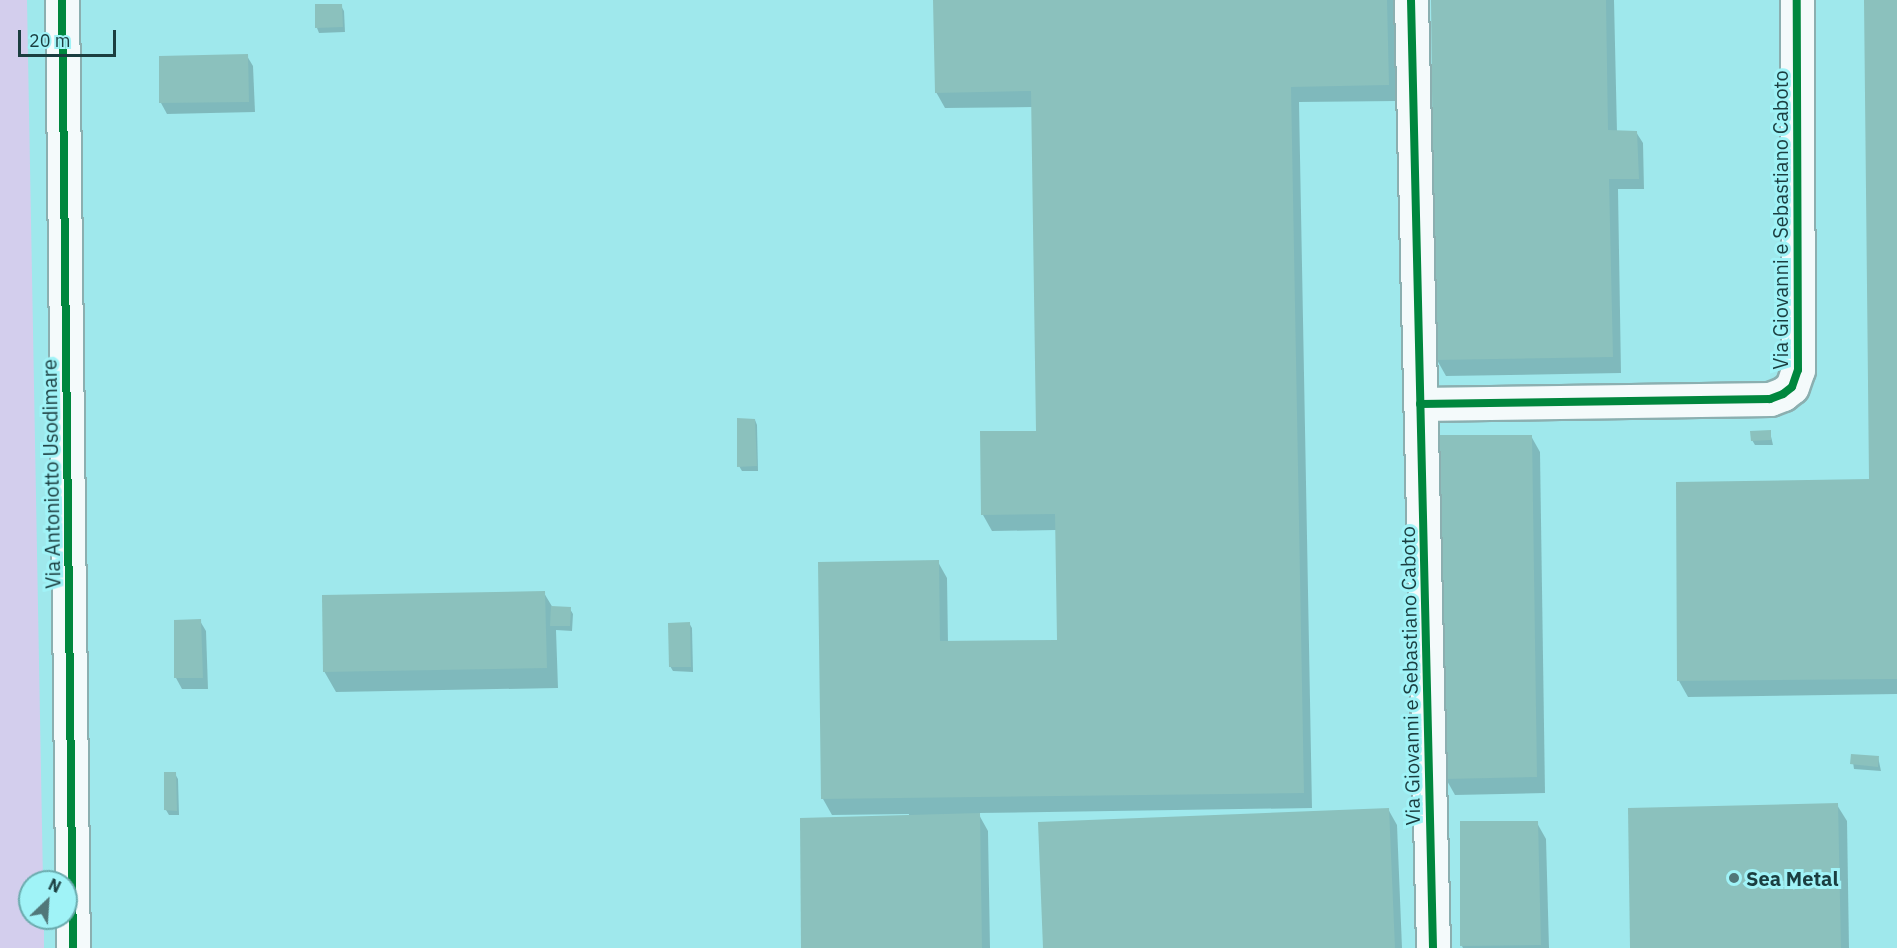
<!DOCTYPE html>
<html>
<head>
<meta charset="utf-8">
<style>
	body { margin:0 }
	#map { position:relative; width:1897px; height:948px; overflow:hidden; background:#b4e1e3; font-family:"IBM Plex Sans",sans-serif }
	div>[style] { position:absolute }
	.built>* { inset:0; background:#9fe8ec }
	.green>* { inset:0; background:#d3ceed }
	.shadow>* { inset:0; background:#0003 }
	.building>* { inset:0; background:#8bc1bd }
	.roads { filter:drop-shadow(2px 0 #8bafb0) drop-shadow(-2px 0 #8bafb0) drop-shadow(0 2px #8bafb0) drop-shadow(0 -2px #8bafb0) }
	.street>* { height:33px; margin:-16.5px; padding:0 16.5px; transform-origin:16.5px; border-radius:16.5px; background:#f4fafb }
	.cycleway>* { height:8px; margin:-4px; padding:0 4px; transform-origin:4px; border-radius:4px; background:#00873e }
	.dots>* { width:16px; height:16px; translate:-50% -50%; box-sizing:border-box; border:3px solid #a0f3f7; border-radius:50% }
	span { translate:-50% -50%; white-space:nowrap; text-align:center; line-height:1.15; -webkit-text-stroke:6px #a0f3f7; paint-order:stroke }
	.street-label { font-size:20px; color:#1b3e40 }
	.poi-label { font-size:20px; color:#1b3e40; font-weight:700 }
	.left { translate:0 -50%; text-align:left }
	.north { position:absolute; left:18px; top:870px; width:60px; height:60px; box-sizing:border-box; background:#a0f3f7; border:2px solid #6babae; border-radius:50%; rotate:25deg; font-size:16px; font-weight:700; line-height:24px; text-align:center; color:#1b3e40 }
	.north::after { content:''; display:block; margin:auto; width:21px; height:27px; background:#517779; clip-path:polygon(50% 0,100% 100%,50% 72%,0 100%) }
	.scale { position:absolute; left:18px; top:30px; width:98px; height:27px; box-sizing:border-box; border:3px solid #1b3e40; border-top:0; padding-left:8px; font-size:18px; line-height:21px; white-space:nowrap; color:#1b3e40; -webkit-text-stroke:4px #a0f3f7; paint-order:stroke }
</style>
</head>
<body>
<div id="map">
	<div class="built">
		<i style="clip-path:polygon(evenodd,0 0,1897px 0,1897px 948px,0 948px,0 0,30px 882px,66px 882px,66px 918px,30px 918px,30px 882px)"></i>
	</div>
	<div class="green">
		<i style="clip-path:polygon(0 0,27px 0,43px 882px,30px 882px,30px 918px,44px 918px,44px 948px,0 948px)"></i>
	</div>
	<div class="shadow">
		<i style="clip-path:polygon(935px 0,1395px 0,1397px 101px,1299px 102px,1312px 808px,978px 813px,988px 831px,990px 948px,802px 948px,909px 817px,909px 814px,832px 815px,823px 799px,938px 562px,947px 578px,948px 643px,1058px 642px,1056px 530px,992px 531px,983px 515px,1038px 432px,1033px 107px,945px 108px,936px 92px)"></i>
		<i style="clip-path:polygon(1433px 0,1614px 0,1617px 132px,1636px 132px,1643px 143px,1644px 189px,1618px 189px,1621px 373px,1446px 376px,1437px 360px)"></i>
		<i style="clip-path:polygon(1866px 0,1897px 0,1897px 694px,1688px 697px,1679px 681px,1871px 480px)"></i>
		<i style="clip-path:polygon(341px 6px,344px 11px,345px 32px,319px 33px,317px 28px)"></i>
		<i style="clip-path:polygon(247px 56px,253px 66px,255px 112px,167px 114px,161px 103px)"></i>
		<i style="clip-path:polygon(755px 420px,757px 425px,758px 471px,742px 471px,739px 466px)"></i>
		<i style="clip-path:polygon(1770px 432px,1773px 445px,1755px 445px,1752px 440px)"></i>
		<i style="clip-path:polygon(1531px 436px,1540px 452px,1545px 793px,1455px 795px,1446px 779px)"></i>
		<i style="clip-path:polygon(544px 593px,553px 608px,570px 609px,573px 614px,572px 631px,556px 630px,558px 688px,336px 692px,324px 671px)"></i>
		<i style="clip-path:polygon(200px 621px,206px 631px,208px 689px,182px 689px,176px 678px)"></i>
		<i style="clip-path:polygon(689px 623px,692px 628px,693px 672px,673px 671px,670px 666px)"></i>
		<i style="clip-path:polygon(1852px 755px,1878px 757px,1881px 771px,1854px 769px)"></i>
		<i style="clip-path:polygon(175px 774px,178px 779px,179px 815px,169px 815px,166px 810px)"></i>
		<i style="clip-path:polygon(1837px 805px,1847px 821px,1849px 948px,1632px 948px)"></i>
		<i style="clip-path:polygon(1388px 809px,1397px 825px,1402px 948px,1044px 948px)"></i>
		<i style="clip-path:polygon(1537px 823px,1546px 839px,1549px 948px,1463px 948px,1462px 946px)"></i>
	</div>
	<div class="building">
		<i style="clip-path:polygon(933px 0,1387px 0,1389px 85px,1291px 87px,1304px 793px,821px 799px,818px 562px,939px 560px,940px 641px,1057px 640px,1055px 514px,981px 515px,980px 431px,1036px 431px,1031px 91px,935px 93px)"></i>
		<i style="clip-path:polygon(1431px 0,1606px 0,1608px 130px,1637px 131px,1639px 179px,1609px 179px,1613px 357px,1435px 360px)"></i>
		<i style="clip-path:polygon(1864px 0,1897px 0,1897px 679px,1677px 681px,1676px 482px,1869px 479px)"></i>
		<i style="clip-path:polygon(315px 4px,342px 4px,343px 27px,315px 28px)"></i>
		<i style="clip-path:polygon(248px 54px,249px 102px,159px 103px,159px 56px)"></i>
		<i style="clip-path:polygon(737px 418px,755px 419px,757px 466px,737px 467px)"></i>
		<i style="clip-path:polygon(1771px 430px,1771px 440px,1751px 441px,1750px 431px)"></i>
		<i style="clip-path:polygon(1438px 435px,1532px 435px,1537px 777px,1444px 779px)"></i>
		<i style="clip-path:polygon(545px 591px,547px 668px,323px 672px,322px 595px)"></i>
		<i style="clip-path:polygon(551px 606px,571px 607px,570px 626px,550px 626px)"></i>
		<i style="clip-path:polygon(201px 619px,203px 678px,174px 678px,174px 620px)"></i>
		<i style="clip-path:polygon(690px 622px,691px 667px,669px 667px,668px 623px)"></i>
		<i style="clip-path:polygon(1851px 754px,1879px 756px,1878px 767px,1850px 764px)"></i>
		<i style="clip-path:polygon(164px 772px,176px 772px,177px 811px,164px 810px)"></i>
		<i style="clip-path:polygon(1838px 803px,1841px 948px,1630px 948px,1628px 808px)"></i>
		<i style="clip-path:polygon(1389px 808px,1395px 948px,1043px 948px,1038px 822px)"></i>
		<i style="clip-path:polygon(980px 813px,982px 948px,801px 948px,800px 818px)"></i>
		<i style="clip-path:polygon(1460px 821px,1538px 821px,1541px 945px,1460px 946px)"></i>
	</div>
	<div class="roads">
		<div class="street">
			<i style="left:62px;top:0;width:948px;rotate:89.34deg"></i>
			<i style="left:1411px;top:0;width:948px;rotate:88.67deg"></i>
			<i style="left:1420px;top:404px;width:350px;rotate:-0.8deg"></i>
			<i style="left:1770px;top:399px;width:14px;rotate:-21deg"></i>
			<i style="left:1783px;top:394px;width:11px;rotate:-38deg"></i>
			<i style="left:1792px;top:387px;width:18px;rotate:-71deg"></i>
			<i style="left:1798px;top:370px;width:370px;rotate:-90.2deg"></i>
		</div>
	</div>
	<div class="cycleway">
		<i style="left:62px;top:0;width:948px;rotate:89.34deg"></i>
		<i style="left:1411px;top:0;width:948px;rotate:88.67deg"></i>
		<i style="left:1420px;top:404px;width:350px;rotate:-0.8deg"></i>
		<i style="left:1770px;top:399px;width:14px;rotate:-21deg"></i>
		<i style="left:1783px;top:394px;width:11px;rotate:-38deg"></i>
		<i style="left:1792px;top:387px;width:18px;rotate:-71deg"></i>
		<i style="left:1798px;top:370px;width:370px;rotate:-90.2deg"></i>
	</div>
	<div class="dots">
		<i style="left:1734px;top:878px;background:#517779"></i>
	</div>
	<div class="street-label">
		<span style="left:1780px;top:220px;rotate:-90deg">Via Giovanni e Sebastiano Caboto</span>
		<span style="left:51px;top:474px;rotate:-91deg">Via Antoniotto Usodimare</span>
		<span style="left:1410px;top:676px;rotate:-91deg">Via Giovanni e Sebastiano Caboto</span>
	</div>
	<div class="poi-label">
		<span class="left" style="left:1746px;top:878px">Sea Metal</span>
	</div>
	<div class="north">N</div>
	<div class="scale">20 m</div>
</div>
</body>
</html>
